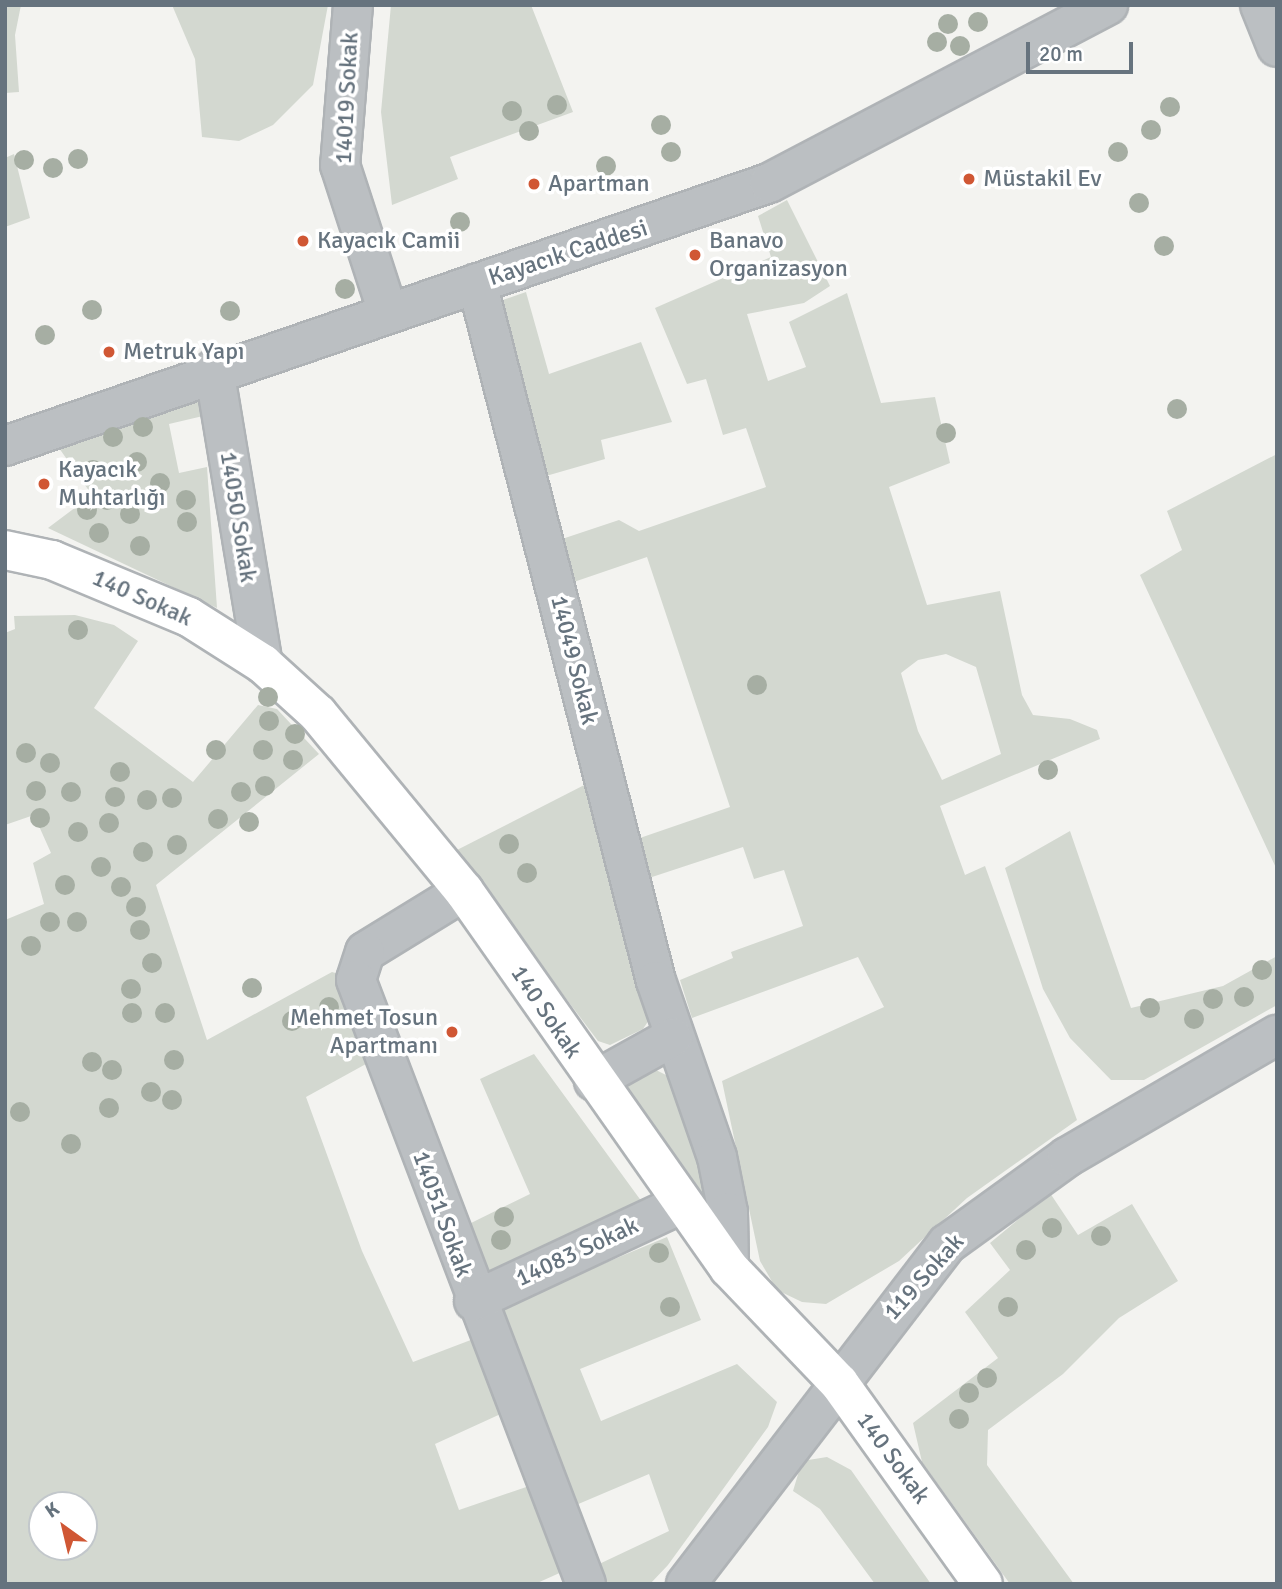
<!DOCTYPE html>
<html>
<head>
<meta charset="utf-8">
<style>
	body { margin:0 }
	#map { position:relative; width:1282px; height:1589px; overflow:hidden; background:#f3f3f0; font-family:Signika,sans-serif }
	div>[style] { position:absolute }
	.green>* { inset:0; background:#d3d8d0 }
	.roads { filter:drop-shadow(2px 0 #afb3b6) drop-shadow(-2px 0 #afb3b6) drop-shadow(0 2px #afb3b6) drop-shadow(0 -2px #afb3b6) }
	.minor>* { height:38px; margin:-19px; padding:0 19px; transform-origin:19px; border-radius:19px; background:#bbbfc2 }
	.major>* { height:38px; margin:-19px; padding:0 19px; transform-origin:19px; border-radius:19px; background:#fff }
	.trees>* { width:20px; height:20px; margin:-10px; border-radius:50%; background:#a6aea3 }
	.dots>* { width:19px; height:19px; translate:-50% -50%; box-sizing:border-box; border:4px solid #fff; border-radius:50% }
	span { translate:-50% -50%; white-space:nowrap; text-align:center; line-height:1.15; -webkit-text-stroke:7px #fff; paint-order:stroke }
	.street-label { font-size:24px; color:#66737e }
	.poi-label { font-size:24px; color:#66737e }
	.left { translate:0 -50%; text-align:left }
	.right { translate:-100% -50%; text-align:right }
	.frame { position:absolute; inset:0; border:7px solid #66737e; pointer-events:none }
	.north { position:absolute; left:28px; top:1491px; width:70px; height:70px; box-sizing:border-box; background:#fff; border:2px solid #c2c7cb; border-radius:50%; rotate:326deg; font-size:19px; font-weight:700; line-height:28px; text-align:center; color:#66737e }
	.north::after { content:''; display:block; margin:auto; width:24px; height:32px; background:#d05734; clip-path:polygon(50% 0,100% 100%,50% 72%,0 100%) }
	.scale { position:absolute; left:1026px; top:42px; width:107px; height:32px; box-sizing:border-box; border:4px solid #66737e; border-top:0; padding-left:9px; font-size:21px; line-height:24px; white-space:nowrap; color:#66737e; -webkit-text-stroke:5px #fff; paint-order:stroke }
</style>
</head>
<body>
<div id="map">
	<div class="green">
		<i style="clip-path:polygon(5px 5px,21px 5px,15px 35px,19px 92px,5px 93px)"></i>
		<i style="clip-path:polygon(172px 5px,328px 5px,313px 85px,273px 125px,239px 141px,202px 137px,195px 59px)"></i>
		<i style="clip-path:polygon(391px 5px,531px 5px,573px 112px,450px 157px,458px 179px,392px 205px,381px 112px)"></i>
		<i style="clip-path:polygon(14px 154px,30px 218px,5px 227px,5px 158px)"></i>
		<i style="clip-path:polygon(evenodd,787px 200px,830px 286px,804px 303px,747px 314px,768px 381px,806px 367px,789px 322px,847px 293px,881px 403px,935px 397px,950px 463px,889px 487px,927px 605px,1000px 591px,1022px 695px,1033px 715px,1070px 719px,1097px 730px,1100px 739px,940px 806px,965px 875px,985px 866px,1077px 1120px,967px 1198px,899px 1261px,826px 1304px,802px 1302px,777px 1290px,760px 1261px,722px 1081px,884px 1007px,858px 957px,692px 1018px,680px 980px,733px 958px,731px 952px,803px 926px,784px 870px,754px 879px,743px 847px,649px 878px,637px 839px,730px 807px,647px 557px,565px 585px,553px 542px,619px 520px,639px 531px,766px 487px,746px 428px,723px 435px,706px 379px,687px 384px,655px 308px,771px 257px,758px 216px,787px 200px,946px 654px,976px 667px,1001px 754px,942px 780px,918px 731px,901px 673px,918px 660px,946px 654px)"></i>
		<i style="clip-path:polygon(526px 292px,549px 374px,641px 342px,672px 422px,601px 440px,605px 459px,539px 478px,494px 303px)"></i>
		<i style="clip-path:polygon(201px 389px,203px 416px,169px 424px,179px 473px,207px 467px,217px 608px,48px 528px,92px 495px,59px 448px)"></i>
		<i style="clip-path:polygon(1277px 454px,1277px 870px,1140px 575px,1182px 550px,1167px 511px)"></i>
		<i style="clip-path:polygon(evenodd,75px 615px,114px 625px,138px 641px,94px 708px,193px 782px,258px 705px,277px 709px,319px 754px,156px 885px,207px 1040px,332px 972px,346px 976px,375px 1059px,306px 1097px,362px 1251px,413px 1362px,476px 1338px,505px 1412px,435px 1444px,459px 1510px,535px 1484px,564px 1571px,535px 1584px,5px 1584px,5px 920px,44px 904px,33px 863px,51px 853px,34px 815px,5px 825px,5px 633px,15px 629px,14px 616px,75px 615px,42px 1505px,84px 1505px,84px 1547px,42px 1547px,42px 1505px)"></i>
		<i style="clip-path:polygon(596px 779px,651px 1017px,643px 1029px,610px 1045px,598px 1041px,455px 851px)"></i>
		<i style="clip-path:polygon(1070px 831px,1131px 1008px,1223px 986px,1277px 956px,1277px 1005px,1144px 1080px,1111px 1080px,1070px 1038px,1043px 989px,1005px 868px)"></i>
		<i style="clip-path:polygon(534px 1054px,642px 1202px,489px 1281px,465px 1226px,530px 1194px,480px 1079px)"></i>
		<i style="clip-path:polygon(648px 1066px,670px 1077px,683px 1098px,709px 1199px,695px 1200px,623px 1086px)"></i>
		<i style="clip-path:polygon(1050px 1193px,1078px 1235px,1132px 1204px,1178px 1281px,1119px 1318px,1063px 1374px,988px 1430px,987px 1465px,1074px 1584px,1010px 1584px,922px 1462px,913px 1423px,998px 1358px,965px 1312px,1010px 1270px,990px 1243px)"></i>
		<i style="clip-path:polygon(667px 1237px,701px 1320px,580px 1369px,601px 1421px,737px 1364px,777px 1402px,768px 1427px,668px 1565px,650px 1584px,604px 1584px,597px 1565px,669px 1531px,649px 1474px,576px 1505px,500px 1307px)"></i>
		<i style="clip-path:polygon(827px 1457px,851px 1470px,931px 1584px,875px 1584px,820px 1509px,793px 1491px,802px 1461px)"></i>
	</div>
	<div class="roads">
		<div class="minor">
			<i style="left:353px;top:5px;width:161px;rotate:94.6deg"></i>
			<i style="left:340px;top:165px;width:152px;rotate:72deg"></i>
			<i style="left:1260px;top:5px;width:45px;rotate:68deg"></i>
			<i style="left:477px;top:283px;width:721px;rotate:75.62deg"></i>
			<i style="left:656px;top:981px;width:186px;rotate:70.9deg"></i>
			<i style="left:717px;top:1157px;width:56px;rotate:78.7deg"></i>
			<i style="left:728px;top:1212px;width:56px;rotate:89deg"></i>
			<i style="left:214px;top:369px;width:299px;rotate:80.6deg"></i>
			<i style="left:5px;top:446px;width:808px;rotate:-19deg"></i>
			<i style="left:769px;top:183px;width:383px;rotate:-27.7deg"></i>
			<i style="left:464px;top:891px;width:116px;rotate:148.4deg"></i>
			<i style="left:365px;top:952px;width:29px;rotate:108deg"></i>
			<i style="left:356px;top:980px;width:646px;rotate:69.15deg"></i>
			<i style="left:594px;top:1081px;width:90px;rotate:-29.1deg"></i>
			<i style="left:474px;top:1301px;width:229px;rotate:-25.1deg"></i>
			<i style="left:686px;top:1584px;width:429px;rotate:-52.5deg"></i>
			<i style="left:947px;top:1244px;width:148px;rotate:-35.9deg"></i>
			<i style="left:1067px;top:1157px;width:243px;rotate:-30.2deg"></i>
		</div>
		<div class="major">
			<i style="left:5px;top:550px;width:48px;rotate:12deg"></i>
			<i style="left:52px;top:560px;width:148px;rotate:22.6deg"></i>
			<i style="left:189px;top:617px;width:88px;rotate:32.4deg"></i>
			<i style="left:263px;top:664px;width:74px;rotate:42.3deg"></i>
			<i style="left:318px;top:714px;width:229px;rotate:50.5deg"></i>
			<i style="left:464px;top:891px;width:461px;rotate:54.9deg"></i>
			<i style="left:729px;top:1268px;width:159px;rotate:46.3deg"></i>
			<i style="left:839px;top:1383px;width:247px;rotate:54.4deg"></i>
		</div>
	</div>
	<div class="trees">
		<i style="left:978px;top:22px"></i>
		<i style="left:948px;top:24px"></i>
		<i style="left:937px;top:42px"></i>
		<i style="left:960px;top:46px"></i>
		<i style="left:557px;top:105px"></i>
		<i style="left:1170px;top:107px"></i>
		<i style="left:512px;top:111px"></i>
		<i style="left:661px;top:125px"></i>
		<i style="left:1151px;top:130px"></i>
		<i style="left:529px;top:131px"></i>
		<i style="left:671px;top:152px"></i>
		<i style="left:1118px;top:152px"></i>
		<i style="left:78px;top:159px"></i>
		<i style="left:24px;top:160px"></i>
		<i style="left:606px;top:166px"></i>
		<i style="left:53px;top:168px"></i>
		<i style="left:1139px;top:203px"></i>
		<i style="left:460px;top:222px"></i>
		<i style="left:1164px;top:246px"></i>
		<i style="left:345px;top:289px"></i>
		<i style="left:92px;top:310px"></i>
		<i style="left:230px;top:311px"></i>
		<i style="left:45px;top:335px"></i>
		<i style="left:1177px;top:409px"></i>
		<i style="left:143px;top:427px"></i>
		<i style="left:946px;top:433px"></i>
		<i style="left:113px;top:437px"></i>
		<i style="left:137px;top:462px"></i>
		<i style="left:93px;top:470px"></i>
		<i style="left:160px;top:483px"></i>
		<i style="left:107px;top:500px"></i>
		<i style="left:186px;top:500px"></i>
		<i style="left:87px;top:510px"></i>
		<i style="left:130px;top:514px"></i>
		<i style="left:187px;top:522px"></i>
		<i style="left:99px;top:533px"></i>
		<i style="left:140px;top:546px"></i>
		<i style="left:78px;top:630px"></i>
		<i style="left:757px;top:685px"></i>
		<i style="left:268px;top:697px"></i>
		<i style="left:269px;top:721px"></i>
		<i style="left:295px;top:734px"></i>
		<i style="left:216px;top:750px"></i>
		<i style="left:263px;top:750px"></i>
		<i style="left:26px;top:753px"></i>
		<i style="left:293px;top:760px"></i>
		<i style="left:50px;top:763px"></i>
		<i style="left:1048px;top:770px"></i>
		<i style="left:120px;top:772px"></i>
		<i style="left:265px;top:786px"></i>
		<i style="left:36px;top:791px"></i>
		<i style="left:71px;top:792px"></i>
		<i style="left:241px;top:792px"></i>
		<i style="left:115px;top:797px"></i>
		<i style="left:172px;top:798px"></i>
		<i style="left:147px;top:800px"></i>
		<i style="left:40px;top:818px"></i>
		<i style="left:218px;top:819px"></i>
		<i style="left:249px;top:822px"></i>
		<i style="left:109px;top:823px"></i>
		<i style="left:78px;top:832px"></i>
		<i style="left:509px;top:844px"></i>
		<i style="left:177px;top:845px"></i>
		<i style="left:143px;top:852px"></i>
		<i style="left:101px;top:867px"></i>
		<i style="left:527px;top:873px"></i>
		<i style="left:65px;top:885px"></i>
		<i style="left:121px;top:887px"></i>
		<i style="left:136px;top:907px"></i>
		<i style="left:50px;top:922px"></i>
		<i style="left:77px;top:922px"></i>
		<i style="left:140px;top:930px"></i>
		<i style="left:31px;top:946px"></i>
		<i style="left:152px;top:963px"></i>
		<i style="left:1262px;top:970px"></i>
		<i style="left:252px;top:988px"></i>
		<i style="left:131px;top:989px"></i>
		<i style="left:1244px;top:997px"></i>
		<i style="left:1213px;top:999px"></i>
		<i style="left:329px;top:1007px"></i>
		<i style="left:1150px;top:1008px"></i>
		<i style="left:132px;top:1013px"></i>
		<i style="left:165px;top:1013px"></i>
		<i style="left:1194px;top:1019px"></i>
		<i style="left:292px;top:1021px"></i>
		<i style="left:174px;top:1060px"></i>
		<i style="left:92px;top:1062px"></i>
		<i style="left:112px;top:1070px"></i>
		<i style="left:151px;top:1092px"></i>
		<i style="left:172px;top:1100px"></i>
		<i style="left:109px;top:1108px"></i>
		<i style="left:20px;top:1112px"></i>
		<i style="left:71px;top:1144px"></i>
		<i style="left:504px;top:1217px"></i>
		<i style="left:1052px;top:1228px"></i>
		<i style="left:1101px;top:1236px"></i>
		<i style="left:501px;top:1240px"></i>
		<i style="left:1026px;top:1250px"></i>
		<i style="left:659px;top:1253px"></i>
		<i style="left:670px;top:1307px"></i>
		<i style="left:1008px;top:1307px"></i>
		<i style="left:987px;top:1378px"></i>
		<i style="left:969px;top:1393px"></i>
		<i style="left:959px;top:1419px"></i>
	</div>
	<div class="dots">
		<i style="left:969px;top:179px;background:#d05734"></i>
		<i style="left:534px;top:184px;background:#d05734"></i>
		<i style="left:303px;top:241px;background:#d05734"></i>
		<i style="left:695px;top:255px;background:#d05734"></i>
		<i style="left:109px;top:352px;background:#d05734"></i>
		<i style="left:44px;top:484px;background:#d05734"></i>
		<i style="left:452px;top:1032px;background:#d05734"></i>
	</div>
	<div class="street-label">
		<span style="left:347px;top:98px;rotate:-87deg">14019 Sokak</span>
		<span style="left:568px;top:253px;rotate:-18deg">Kayacık Caddesi</span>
		<span style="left:238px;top:517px;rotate:81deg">14050 Sokak</span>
		<span style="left:142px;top:598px;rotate:24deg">140 Sokak</span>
		<span style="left:574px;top:660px;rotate:76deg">14049 Sokak</span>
		<span style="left:546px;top:1012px;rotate:56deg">140 Sokak</span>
		<span style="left:442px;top:1214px;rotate:70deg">14051 Sokak</span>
		<span style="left:577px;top:1252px;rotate:-25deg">14083 Sokak</span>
		<span style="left:924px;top:1277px;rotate:-48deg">119 Sokak</span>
		<span style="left:893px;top:1458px;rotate:54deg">140 Sokak</span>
	</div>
	<div class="poi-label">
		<span class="left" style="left:983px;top:179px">Müstakil Ev</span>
		<span class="left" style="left:548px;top:184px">Apartman</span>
		<span class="left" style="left:317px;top:241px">Kayacık Camii</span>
		<span class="left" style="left:709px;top:255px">Banavo<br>Organizasyon</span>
		<span class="left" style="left:123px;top:352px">Metruk Yapı</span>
		<span class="left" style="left:58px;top:484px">Kayacık<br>Muhtarlığı</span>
		<span class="right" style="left:438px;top:1032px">Mehmet Tosun<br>Apartmanı</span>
	</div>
	<div class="frame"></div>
	<div class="north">K</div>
	<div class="scale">20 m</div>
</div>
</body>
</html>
